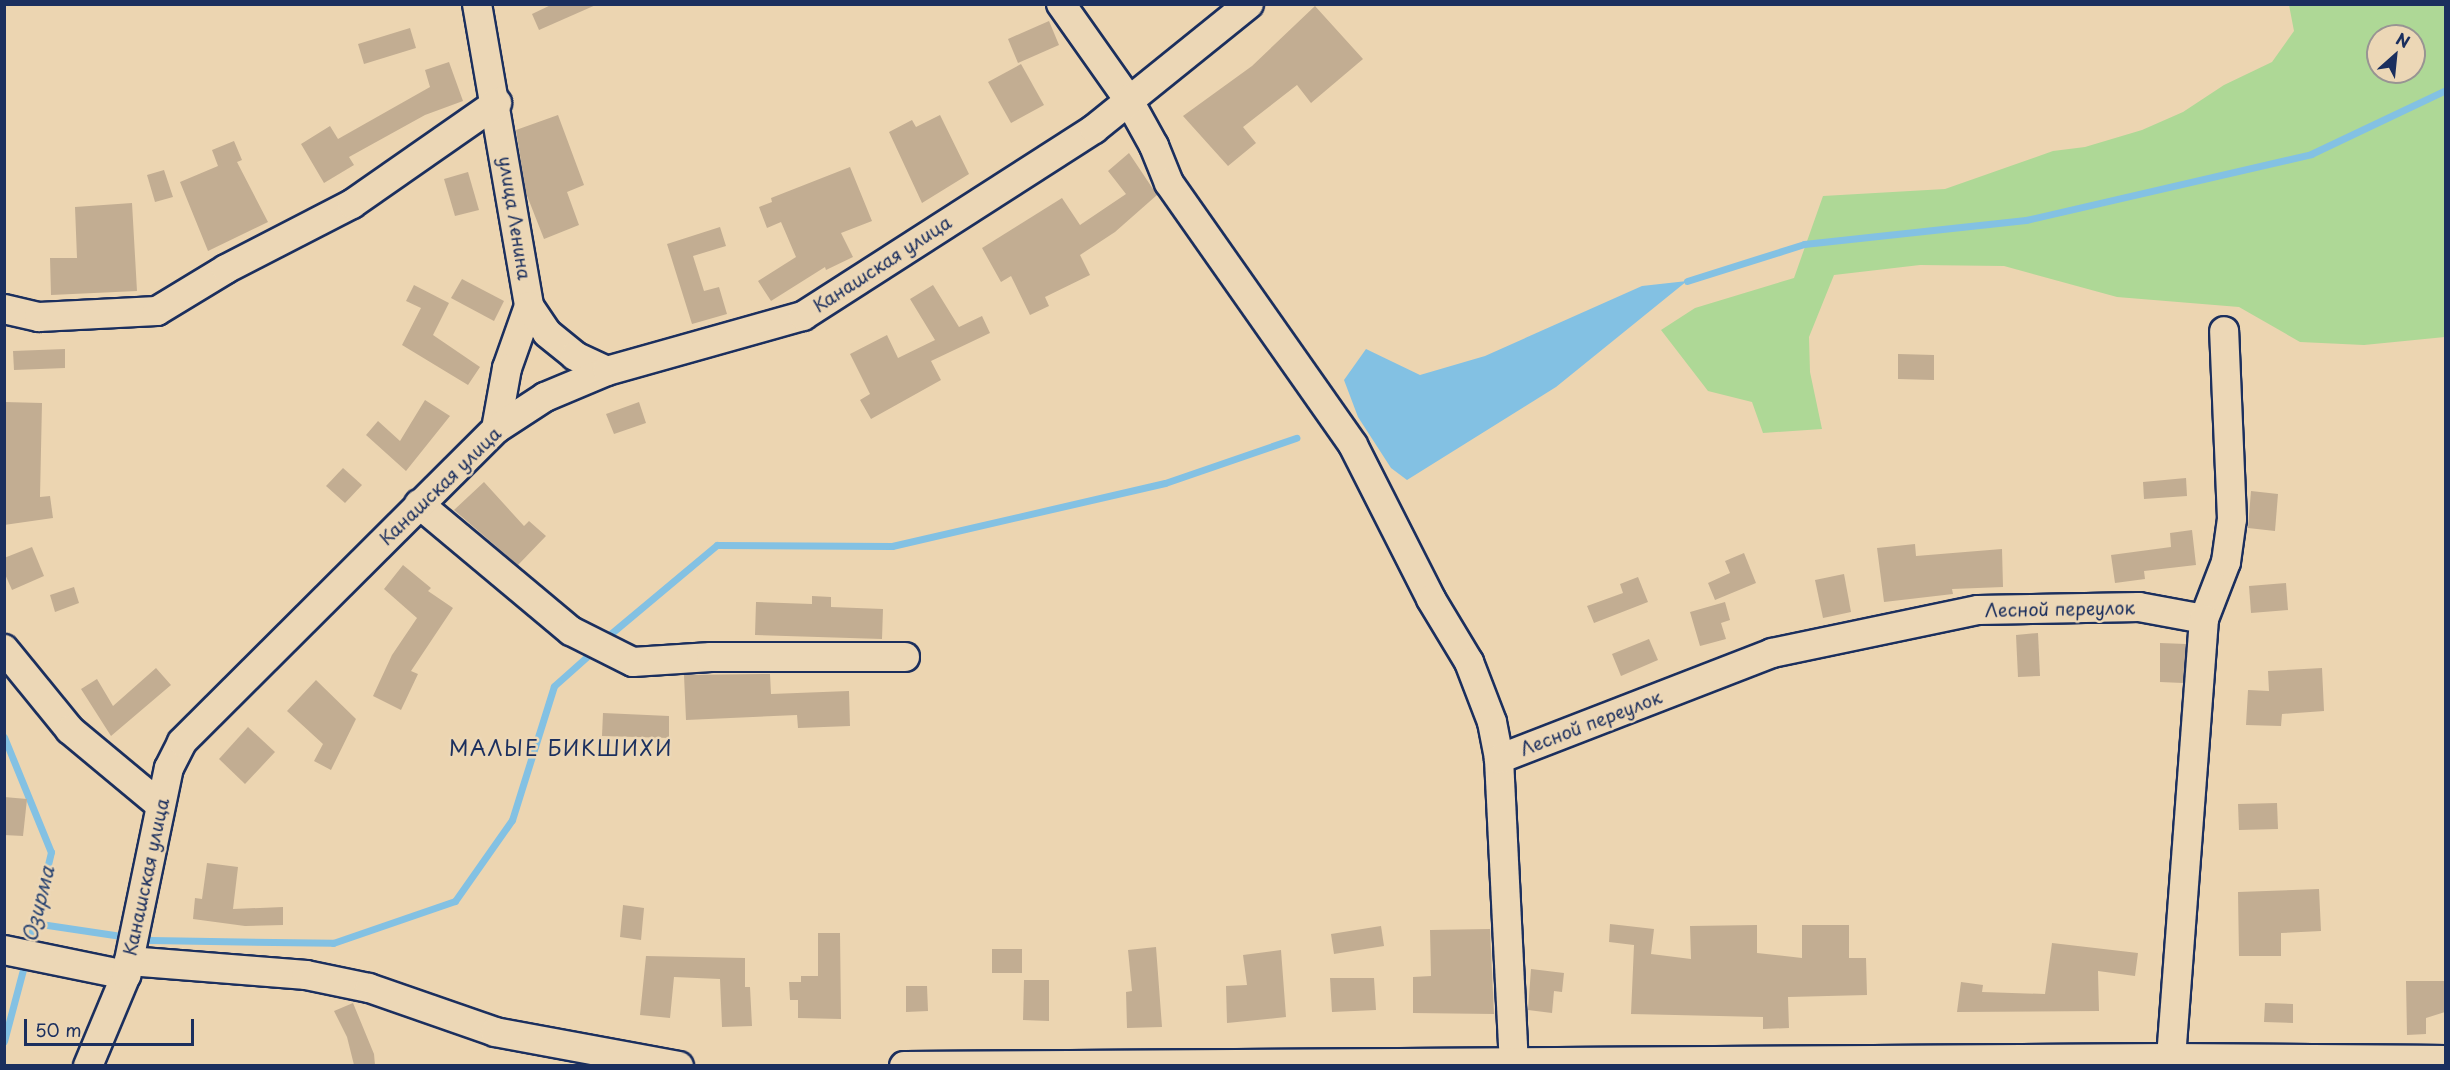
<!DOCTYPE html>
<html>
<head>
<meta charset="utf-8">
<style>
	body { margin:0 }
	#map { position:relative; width:2450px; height:1070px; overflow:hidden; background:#ecd5b1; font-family:"Playpen Sans",sans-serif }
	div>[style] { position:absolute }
	.green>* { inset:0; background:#aed896 }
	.water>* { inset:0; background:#83c1e3 }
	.stream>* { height:7px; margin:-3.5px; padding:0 3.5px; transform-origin:3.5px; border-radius:3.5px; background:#83c1e3 }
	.building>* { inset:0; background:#c2ad92 }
	.roads { filter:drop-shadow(2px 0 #1b2f5e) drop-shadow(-2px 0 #1b2f5e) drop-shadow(0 2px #1b2f5e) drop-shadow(0 -2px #1b2f5e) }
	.minor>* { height:28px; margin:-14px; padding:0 14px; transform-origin:14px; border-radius:14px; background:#ecd7b6 }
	span { translate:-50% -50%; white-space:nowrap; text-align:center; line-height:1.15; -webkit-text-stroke:5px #ecd7b6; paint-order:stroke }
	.street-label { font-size:18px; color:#1b2f5e }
	.water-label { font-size:20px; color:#2b4572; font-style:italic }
	.quarter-label { font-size:21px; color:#1b2f5e; letter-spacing:1.5px }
	.frame { position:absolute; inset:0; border:6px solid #1b2f5e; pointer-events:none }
	.north { position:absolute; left:2366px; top:24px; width:60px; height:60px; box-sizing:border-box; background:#ecd7b6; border:2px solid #989493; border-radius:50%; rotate:27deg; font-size:16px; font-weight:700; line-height:24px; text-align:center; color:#1b2f5e }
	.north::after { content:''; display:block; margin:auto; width:21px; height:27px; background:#1b2f5e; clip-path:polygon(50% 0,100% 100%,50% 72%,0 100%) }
	.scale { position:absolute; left:24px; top:1019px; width:170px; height:27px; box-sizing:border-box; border:3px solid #1b2f5e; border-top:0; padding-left:8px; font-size:18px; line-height:21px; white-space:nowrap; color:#1b2f5e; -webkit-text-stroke:4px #ecd7b6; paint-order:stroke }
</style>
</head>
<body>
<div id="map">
	<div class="green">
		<i style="clip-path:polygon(evenodd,2289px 5px,2445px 5px,2445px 337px,2364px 345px,2300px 342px,2239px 307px,2117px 297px,2004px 266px,1920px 265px,1834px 275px,1809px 337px,1810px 372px,1822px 429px,1763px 433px,1752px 402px,1708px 391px,1661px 330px,1695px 308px,1794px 278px,1823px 196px,1945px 189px,2053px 151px,2085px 147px,2142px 130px,2183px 112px,2224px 85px,2272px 62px,2294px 31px,2289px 5px,2378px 36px,2414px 36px,2414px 72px,2378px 72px,2378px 36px)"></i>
	</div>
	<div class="water">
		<i style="clip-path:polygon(1687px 281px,1556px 387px,1407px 480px,1391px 468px,1358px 417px,1344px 380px,1366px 349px,1420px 375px,1485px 356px,1642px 286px)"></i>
	</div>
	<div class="stream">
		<i style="left:1687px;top:281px;width:123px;rotate:-17.5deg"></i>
		<i style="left:1804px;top:244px;width:223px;rotate:-6.2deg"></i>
		<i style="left:2026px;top:220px;width:293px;rotate:-13deg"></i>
		<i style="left:2311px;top:154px;width:149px;rotate:-25.4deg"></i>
		<i style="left:608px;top:636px;width:142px;rotate:-39.9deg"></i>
		<i style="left:717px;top:545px;width:175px;rotate:0.3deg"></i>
		<i style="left:892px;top:546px;width:280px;rotate:-13deg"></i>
		<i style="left:1165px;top:483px;width:139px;rotate:-19deg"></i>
		<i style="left:4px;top:737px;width:124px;rotate:67.8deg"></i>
		<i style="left:51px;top:852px;width:99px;rotate:103.5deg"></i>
		<i style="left:34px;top:923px;width:88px;rotate:8.5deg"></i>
		<i style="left:150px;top:940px;width:183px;rotate:0.9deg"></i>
		<i style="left:333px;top:943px;width:129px;rotate:-19deg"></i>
		<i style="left:455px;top:901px;width:99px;rotate:-54.9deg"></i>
		<i style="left:512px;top:820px;width:140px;rotate:-72.6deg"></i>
		<i style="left:554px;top:686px;width:50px;rotate:-41.7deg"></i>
		<i style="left:4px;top:1041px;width:82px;rotate:-75.1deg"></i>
	</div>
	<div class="building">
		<i style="clip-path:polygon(553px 4px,598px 4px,539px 30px,532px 14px)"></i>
		<i style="clip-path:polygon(1315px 6px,1363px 59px,1311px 103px,1297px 85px,1243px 127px,1256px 143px,1228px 166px,1183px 116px,1252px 66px)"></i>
		<i style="clip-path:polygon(1049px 21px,1059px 45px,1018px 63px,1008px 39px)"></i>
		<i style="clip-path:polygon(410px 28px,416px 48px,364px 64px,358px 44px)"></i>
		<i style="clip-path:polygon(449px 62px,463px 101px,425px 115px,349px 157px,354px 165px,324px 183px,301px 144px,330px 126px,338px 139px,430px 87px,425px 70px)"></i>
		<i style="clip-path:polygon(1021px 64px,1044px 105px,1011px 123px,988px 82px)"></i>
		<i style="clip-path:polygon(558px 115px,584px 185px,567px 192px,579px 225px,544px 239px,526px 193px,516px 130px)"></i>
		<i style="clip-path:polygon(940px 115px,969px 174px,922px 203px,889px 132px,912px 120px,916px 127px)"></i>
		<i style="clip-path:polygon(234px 141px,242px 160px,237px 162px,268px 222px,208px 251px,180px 182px,218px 166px,212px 150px)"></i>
		<i style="clip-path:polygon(1129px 153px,1157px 195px,1115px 232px,1080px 255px,1090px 275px,1045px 297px,1049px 306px,1030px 315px,1011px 276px,1001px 282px,982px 248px,1062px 198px,1080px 225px,1126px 194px,1108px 171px)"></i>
		<i style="clip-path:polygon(850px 167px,872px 221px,841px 233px,853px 257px,826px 270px,825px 267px,771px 301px,758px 281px,796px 257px,781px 222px,767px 228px,759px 207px,772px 202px,771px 198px)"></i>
		<i style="clip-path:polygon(164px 170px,173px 197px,155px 202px,147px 175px)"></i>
		<i style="clip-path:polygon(468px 172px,479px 210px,455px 216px,444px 179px)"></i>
		<i style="clip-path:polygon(132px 203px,137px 291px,51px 295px,50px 258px,77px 258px,75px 207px)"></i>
		<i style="clip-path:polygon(720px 227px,726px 246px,693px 256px,704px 291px,719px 287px,727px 314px,692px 324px,667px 244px)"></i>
		<i style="clip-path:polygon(462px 279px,504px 301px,494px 321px,451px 298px)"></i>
		<i style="clip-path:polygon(414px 285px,449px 303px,433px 335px,480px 367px,468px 385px,402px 345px,421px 308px,406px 301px)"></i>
		<i style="clip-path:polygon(933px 285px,959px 327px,982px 316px,990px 333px,931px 361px,941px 380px,871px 419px,860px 400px,870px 394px,850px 354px,887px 335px,898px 358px,935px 340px,910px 299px)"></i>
		<i style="clip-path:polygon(65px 349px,65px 368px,14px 370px,13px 351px)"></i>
		<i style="clip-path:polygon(1898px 354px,1934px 355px,1934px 380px,1898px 379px)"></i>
		<i style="clip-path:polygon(425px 400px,450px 416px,406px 471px,366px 435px,378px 421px,400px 441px)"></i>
		<i style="clip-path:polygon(4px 402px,42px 403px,40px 497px,50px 496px,53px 518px,4px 525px)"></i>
		<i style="clip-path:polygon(639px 402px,646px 423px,614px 434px,606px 414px)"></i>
		<i style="clip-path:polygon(343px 468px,362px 485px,345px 503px,326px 486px)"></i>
		<i style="clip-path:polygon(2186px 478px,2187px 496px,2144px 499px,2143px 482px)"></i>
		<i style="clip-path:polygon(484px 482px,524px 526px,529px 521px,546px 536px,518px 565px,454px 510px)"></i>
		<i style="clip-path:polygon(2251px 491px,2278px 494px,2275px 531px,2248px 528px)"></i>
		<i style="clip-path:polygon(2192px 530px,2196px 565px,2144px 571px,2145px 579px,2115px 583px,2111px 555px,2171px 547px,2170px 533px)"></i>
		<i style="clip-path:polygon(1915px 544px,1916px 556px,2002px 549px,2003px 587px,1952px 589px,1953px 594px,1884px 602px,1877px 548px)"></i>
		<i style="clip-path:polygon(32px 547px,44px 576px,12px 590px,4px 572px,4px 558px)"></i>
		<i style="clip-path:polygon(1744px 553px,1756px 583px,1715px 600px,1708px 583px,1730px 573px,1725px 561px)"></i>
		<i style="clip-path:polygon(403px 565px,431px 588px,428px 591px,453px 608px,411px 671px,418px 674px,401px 710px,373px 696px,392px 655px,417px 618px,384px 589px)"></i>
		<i style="clip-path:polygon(1844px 574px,1851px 612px,1823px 618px,1815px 580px)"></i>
		<i style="clip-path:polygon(1638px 577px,1648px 602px,1594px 623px,1587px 606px,1623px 593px,1620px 584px)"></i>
		<i style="clip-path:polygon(2286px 583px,2288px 610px,2251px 613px,2249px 586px)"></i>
		<i style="clip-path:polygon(74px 587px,79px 603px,55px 612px,50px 595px)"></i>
		<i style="clip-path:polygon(812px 596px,831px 597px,831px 607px,883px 609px,882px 639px,755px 635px,756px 602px,812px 604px)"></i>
		<i style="clip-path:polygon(1725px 602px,1730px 620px,1721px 623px,1726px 639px,1700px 646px,1690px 612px)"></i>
		<i style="clip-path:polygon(2038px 633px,2040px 676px,2018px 677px,2016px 635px)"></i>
		<i style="clip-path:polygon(1649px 639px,1658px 660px,1621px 676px,1612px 654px)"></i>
		<i style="clip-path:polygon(2160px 643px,2186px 644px,2183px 683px,2160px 682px)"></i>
		<i style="clip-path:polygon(156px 668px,171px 685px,111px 736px,81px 689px,97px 679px,113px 706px)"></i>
		<i style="clip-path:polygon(2322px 668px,2324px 711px,2282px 714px,2281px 726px,2246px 725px,2248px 690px,2269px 691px,2268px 671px)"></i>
		<i style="clip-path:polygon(770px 674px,771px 694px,849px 691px,850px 726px,798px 728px,797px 715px,686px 720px,684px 675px)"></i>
		<i style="clip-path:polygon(316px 680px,356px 719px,331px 770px,314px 761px,323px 744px,287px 711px)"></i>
		<i style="clip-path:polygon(603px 713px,669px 716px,669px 738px,602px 736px)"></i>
		<i style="clip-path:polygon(248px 727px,275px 752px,245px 784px,219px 759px)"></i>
		<i style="clip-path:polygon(4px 797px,27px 799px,23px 836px,4px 835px)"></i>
		<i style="clip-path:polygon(2277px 803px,2278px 829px,2239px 830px,2238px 804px)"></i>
		<i style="clip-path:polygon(207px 863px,238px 867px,233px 909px,283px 907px,283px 925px,245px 926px,193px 919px,195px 898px,202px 899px)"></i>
		<i style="clip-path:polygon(2319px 889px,2321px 931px,2281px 933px,2281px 956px,2239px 956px,2238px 892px)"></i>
		<i style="clip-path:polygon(623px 905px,644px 908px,641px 940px,620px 937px)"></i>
		<i style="clip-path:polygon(1610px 924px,1654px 929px,1651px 954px,1691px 959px,1690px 926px,1757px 925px,1757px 953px,1802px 958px,1802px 925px,1849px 925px,1849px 958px,1866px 958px,1867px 995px,1788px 997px,1789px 1028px,1763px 1029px,1763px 1017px,1631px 1014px,1634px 945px,1609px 942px)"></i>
		<i style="clip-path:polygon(1381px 926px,1384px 946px,1334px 954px,1331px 934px)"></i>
		<i style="clip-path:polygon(1490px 929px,1494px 1014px,1413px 1013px,1413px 977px,1431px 976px,1430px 930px)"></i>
		<i style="clip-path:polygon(818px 933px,840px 933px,841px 1019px,798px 1018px,798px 1000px,790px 1000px,789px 982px,801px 982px,801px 976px,818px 976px)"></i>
		<i style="clip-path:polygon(2052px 943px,2138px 953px,2135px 976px,2098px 971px,2099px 1011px,1957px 1012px,1961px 982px,1983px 985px,1982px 992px,2045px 994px)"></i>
		<i style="clip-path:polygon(1156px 947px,1162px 1027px,1127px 1028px,1126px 992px,1132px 991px,1128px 950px)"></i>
		<i style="clip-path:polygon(992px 949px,1022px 949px,1022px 973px,992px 973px)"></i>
		<i style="clip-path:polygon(1281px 950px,1286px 1017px,1227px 1023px,1226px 986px,1247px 985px,1243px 955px)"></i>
		<i style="clip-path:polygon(646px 956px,745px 958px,745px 987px,750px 987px,752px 1026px,722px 1027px,720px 979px,674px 977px,670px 1018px,640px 1015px)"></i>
		<i style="clip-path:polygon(1531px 969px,1564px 973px,1562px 992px,1554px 991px,1552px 1013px,1528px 1010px)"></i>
		<i style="clip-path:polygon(1330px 978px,1374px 978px,1376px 1010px,1332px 1012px)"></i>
		<i style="clip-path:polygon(1024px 980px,1049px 980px,1049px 1021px,1023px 1020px)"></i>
		<i style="clip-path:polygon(2406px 981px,2445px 981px,2445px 1012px,2426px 1018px,2426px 1034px,2407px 1035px)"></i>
		<i style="clip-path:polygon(906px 986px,927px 986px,928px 1011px,906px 1012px)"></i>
		<i style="clip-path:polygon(353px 1003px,374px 1054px,375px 1065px,354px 1065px,347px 1037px,334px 1011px)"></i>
		<i style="clip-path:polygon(2265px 1003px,2293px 1004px,2293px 1023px,2264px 1022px)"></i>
	</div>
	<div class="roads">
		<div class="minor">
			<i style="left:477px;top:4px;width:306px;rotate:80.2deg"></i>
			<i style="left:529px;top:306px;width:66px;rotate:109.5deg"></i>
			<i style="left:507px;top:368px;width:62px;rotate:100.2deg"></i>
			<i style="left:1061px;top:4px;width:116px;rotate:54.8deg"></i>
			<i style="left:1128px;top:99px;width:54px;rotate:61deg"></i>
			<i style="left:1154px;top:146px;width:40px;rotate:68deg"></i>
			<i style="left:1169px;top:183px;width:320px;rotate:54.9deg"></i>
			<i style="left:1353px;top:445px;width:173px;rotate:63.1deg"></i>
			<i style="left:1431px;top:599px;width:74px;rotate:58.9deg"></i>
			<i style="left:1469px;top:662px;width:64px;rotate:69deg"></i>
			<i style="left:1492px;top:722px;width:38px;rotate:79deg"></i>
			<i style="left:1499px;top:759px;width:307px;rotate:87.2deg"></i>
			<i style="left:529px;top:306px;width:32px;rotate:56deg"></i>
			<i style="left:547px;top:333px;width:36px;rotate:39deg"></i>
			<i style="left:575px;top:356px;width:35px;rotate:25deg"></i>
			<i style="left:4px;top:309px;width:36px;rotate:13deg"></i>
			<i style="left:39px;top:317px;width:118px;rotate:-2.9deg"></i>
			<i style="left:157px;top:311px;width:81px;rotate:-31.3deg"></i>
			<i style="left:226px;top:269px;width:142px;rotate:-27.3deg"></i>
			<i style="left:352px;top:204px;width:177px;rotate:-34.9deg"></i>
			<i style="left:419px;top:504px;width:198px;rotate:39.9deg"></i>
			<i style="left:571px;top:631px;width:69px;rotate:26.6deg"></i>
			<i style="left:633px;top:662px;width:78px;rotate:-3.7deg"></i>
			<i style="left:711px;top:657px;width:194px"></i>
			<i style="left:2204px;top:619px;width:61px;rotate:-68.9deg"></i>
			<i style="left:2226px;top:562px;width:43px;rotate:-82.1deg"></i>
			<i style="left:2232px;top:519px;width:188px;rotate:-92.4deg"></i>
			<i style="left:4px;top:649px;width:104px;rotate:50.8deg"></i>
			<i style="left:70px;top:730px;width:117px;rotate:39.8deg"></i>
			<i style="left:1499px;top:759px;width:293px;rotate:-21.2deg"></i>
			<i style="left:1772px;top:653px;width:210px;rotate:-11.8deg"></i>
			<i style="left:1978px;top:610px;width:161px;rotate:-1.1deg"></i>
			<i style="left:2139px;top:607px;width:66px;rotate:10.5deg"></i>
			<i style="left:2204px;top:619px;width:448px;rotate:94.3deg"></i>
			<i style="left:4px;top:950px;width:125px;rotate:11.6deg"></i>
			<i style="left:129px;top:961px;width:178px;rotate:4.5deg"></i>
			<i style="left:306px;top:975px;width:64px;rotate:11.7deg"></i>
			<i style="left:369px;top:988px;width:133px;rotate:19.2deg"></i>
			<i style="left:495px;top:1032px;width:187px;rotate:10.5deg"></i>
			<i style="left:88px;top:1066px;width:99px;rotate:-67.3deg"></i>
			<i style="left:126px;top:975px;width:211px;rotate:-78.3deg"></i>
			<i style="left:169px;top:768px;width:29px;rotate:-63deg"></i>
			<i style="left:182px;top:742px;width:443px;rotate:-44.9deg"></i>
			<i style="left:496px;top:429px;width:59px;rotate:-33.1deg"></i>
			<i style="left:545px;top:397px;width:67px;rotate:-22.8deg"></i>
			<i style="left:607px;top:371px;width:204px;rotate:-15.7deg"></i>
			<i style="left:803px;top:316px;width:346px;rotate:-32.7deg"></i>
			<i style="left:1094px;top:129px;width:199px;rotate:-38.9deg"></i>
			<i style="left:904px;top:1066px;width:1265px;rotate:-0.36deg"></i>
			<i style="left:2169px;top:1058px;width:277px;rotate:0.4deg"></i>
		</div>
	</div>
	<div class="street-label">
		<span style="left:515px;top:218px;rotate:81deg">улица Ленина</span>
		<span style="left:882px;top:264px;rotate:-33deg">Канашская улица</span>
		<span style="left:440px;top:486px;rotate:-44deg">Канашская улица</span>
		<span style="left:2060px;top:609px;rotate:-1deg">Лесной переулок</span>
		<span style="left:1591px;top:723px;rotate:-21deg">Лесной переулок</span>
		<span style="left:146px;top:877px;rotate:-78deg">Канашская улица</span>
	</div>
	<div class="water-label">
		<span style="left:38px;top:904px;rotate:-76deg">Озирма</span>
	</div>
	<div class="quarter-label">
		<span style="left:561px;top:747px">МАЛЫЕ БИКШИХИ</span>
	</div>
	<div class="frame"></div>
	<div class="north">N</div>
	<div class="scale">50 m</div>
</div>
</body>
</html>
